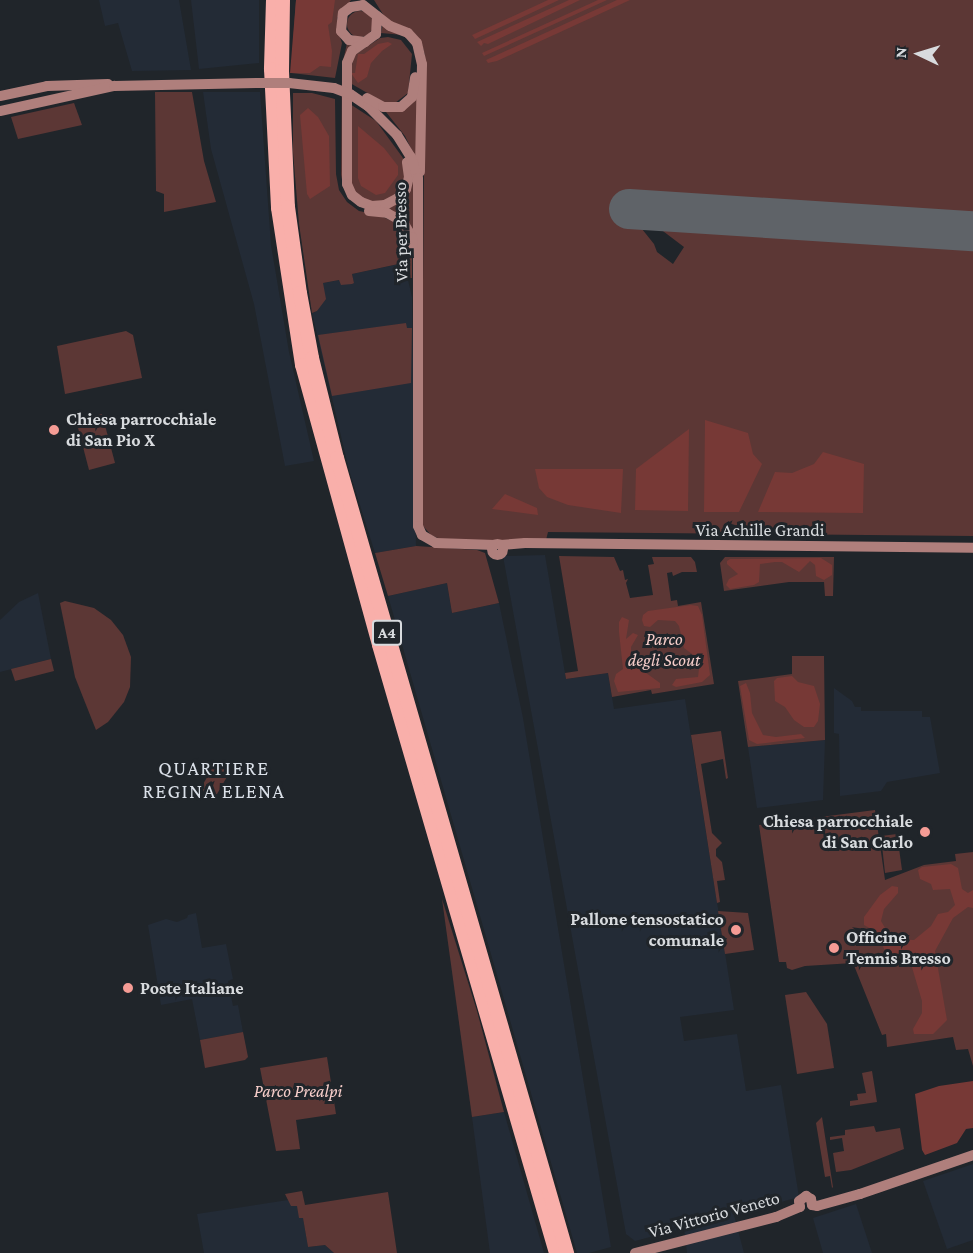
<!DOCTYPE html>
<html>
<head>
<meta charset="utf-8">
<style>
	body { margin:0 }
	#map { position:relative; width:973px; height:1253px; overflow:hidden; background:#20252a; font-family:"Crimson Pro",serif }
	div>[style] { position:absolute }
	.built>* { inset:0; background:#232b36 }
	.green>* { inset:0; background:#5c3735 }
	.round { border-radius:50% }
	.forest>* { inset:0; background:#773936 }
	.runway>* { height:40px; margin:-20px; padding:0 20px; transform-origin:20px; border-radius:20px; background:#5f6368 }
	.secondary>* { height:10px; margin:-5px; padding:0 5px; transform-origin:5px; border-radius:5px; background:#af7f7c }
	.secondary>.ring { margin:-5px; padding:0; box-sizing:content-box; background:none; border:10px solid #af7f7c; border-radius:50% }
	.highway>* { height:14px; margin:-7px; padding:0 7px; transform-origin:7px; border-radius:7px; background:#f9afaa }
	.secondary-bridge>* { height:10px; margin:-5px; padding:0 5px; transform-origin:5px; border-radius:5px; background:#af7f7c }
	.dots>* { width:16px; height:16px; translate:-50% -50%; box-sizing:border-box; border:3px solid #20252a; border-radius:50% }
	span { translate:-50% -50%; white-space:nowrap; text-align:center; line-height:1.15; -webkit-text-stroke:6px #20252a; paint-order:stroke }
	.shield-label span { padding:2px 4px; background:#20252a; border:2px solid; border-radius:4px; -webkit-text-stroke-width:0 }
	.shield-label { font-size:16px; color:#d8dbde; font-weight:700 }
	.street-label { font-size:18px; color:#d8dbde }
	.poi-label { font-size:18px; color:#d8dbde; font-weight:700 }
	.left { translate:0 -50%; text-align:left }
	.right { translate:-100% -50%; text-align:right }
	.park-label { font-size:18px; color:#f7ceca; font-style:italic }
	.neighbourhood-label { font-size:20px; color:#dbe1e9; letter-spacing:1.5px }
	.north { position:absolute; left:889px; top:24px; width:60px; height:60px; -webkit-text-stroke:4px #20252a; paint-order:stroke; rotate:274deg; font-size:16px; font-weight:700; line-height:24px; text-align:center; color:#d8dbde }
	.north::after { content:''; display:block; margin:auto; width:21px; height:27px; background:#d8dbde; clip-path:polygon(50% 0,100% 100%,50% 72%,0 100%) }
</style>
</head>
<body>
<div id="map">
	<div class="built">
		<i style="clip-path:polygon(99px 0,179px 0,191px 70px,132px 71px,118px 23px,105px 26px)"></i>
		<i style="clip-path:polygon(191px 0,259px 0,259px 63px,199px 69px)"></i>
		<i style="clip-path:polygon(203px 92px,260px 92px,271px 245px,289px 352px,314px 461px,285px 466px,254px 304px,211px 149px)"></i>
		<i style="clip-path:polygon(404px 263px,412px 297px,416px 546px,375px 553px,349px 470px,312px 313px,317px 311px,322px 300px,323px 283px,340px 280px,354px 283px,352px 274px)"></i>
		<i style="clip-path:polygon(545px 555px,566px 679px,608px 673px,614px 709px,685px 699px,734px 1010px,680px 1017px,684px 1041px,737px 1034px,746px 1091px,781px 1085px,799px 1197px,734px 1215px,744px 1253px,687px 1253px,684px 1228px,635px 1241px,626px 1234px,503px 556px)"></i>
		<i style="clip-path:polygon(447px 583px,452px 613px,499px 603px,523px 718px,611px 1247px,589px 1253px,577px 1253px,388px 596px)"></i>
		<i style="clip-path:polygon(38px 593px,51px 659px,0 672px,0 620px,19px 602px)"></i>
		<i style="clip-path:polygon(834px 688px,852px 701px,855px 707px,861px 707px,861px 711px,922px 711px,922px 717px,930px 717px,940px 773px,887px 782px,881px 791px,840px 796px,839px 734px,834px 733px)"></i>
		<i style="clip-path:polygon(825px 740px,823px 800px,757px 808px,748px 747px)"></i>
		<i style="clip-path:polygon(196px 913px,202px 948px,226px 944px,233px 979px,228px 981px,233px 1006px,238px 1005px,243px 1032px,200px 1040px,192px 999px,161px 1005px,148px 925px,166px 919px,177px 922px,187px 918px,188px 915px)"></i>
		<i style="clip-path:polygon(504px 1112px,544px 1253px,490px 1253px,472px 1117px)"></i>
		<i style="clip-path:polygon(973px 1164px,973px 1240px,947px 1249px,923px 1181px)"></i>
		<i style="clip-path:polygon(288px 1200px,297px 1205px,303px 1217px,308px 1247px,325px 1245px,334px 1253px,204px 1253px,197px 1214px)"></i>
		<i style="clip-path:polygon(856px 1204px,872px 1253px,823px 1253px,813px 1218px)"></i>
	</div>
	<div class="green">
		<i style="clip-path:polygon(296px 0,351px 0,337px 18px,337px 29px,342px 43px,335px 78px,291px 73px)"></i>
		<i style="clip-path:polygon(374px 0,973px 0,973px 218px,631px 196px,628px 223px,638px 224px,654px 244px,657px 252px,673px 264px,684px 247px,655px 225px,973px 246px,973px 536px,548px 532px,546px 540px,442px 540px,431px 535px,423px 526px,421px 509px,425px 55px,421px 41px,386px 19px)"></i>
		<i class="round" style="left:347px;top:11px;width:26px;height:26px"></i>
		<i style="clip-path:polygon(383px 24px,408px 36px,418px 48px,420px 69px,418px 163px,405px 136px,386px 112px,398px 112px,413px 102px,418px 85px,418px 55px,415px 46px,403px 35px,381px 33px)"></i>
		<i style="clip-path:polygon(388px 37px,401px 40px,412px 54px,408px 93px,395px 103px,383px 102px,350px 83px,353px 56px,380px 38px)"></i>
		<i style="clip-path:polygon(347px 43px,354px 46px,346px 58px,343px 68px,343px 177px,346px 189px,355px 201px,364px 206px,382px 208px,401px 199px,413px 181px,414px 236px,408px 225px,394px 214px,367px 209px,355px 203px,343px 185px,341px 175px,342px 66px)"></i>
		<i style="clip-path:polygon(155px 92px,192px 92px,204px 161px,216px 202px,164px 212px,164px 194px,156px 191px)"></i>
		<i style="clip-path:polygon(293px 93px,312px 93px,335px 99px,336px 174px,339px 190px,347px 202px,359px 211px,379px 215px,404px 227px,412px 251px,412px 278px,407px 278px,403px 263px,352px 274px,354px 283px,352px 284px,341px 285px,339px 280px,323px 283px,326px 299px,317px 311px,312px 313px,299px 224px,293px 152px)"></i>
		<i style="clip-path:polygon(74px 103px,82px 125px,18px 139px,11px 117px)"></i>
		<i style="clip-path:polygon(350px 104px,376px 121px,403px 158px,405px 184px,389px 201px,365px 201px,351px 187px)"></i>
		<i style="clip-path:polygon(406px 323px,407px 328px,412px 328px,411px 383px,332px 396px,318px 335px)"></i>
		<i style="clip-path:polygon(126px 331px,133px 335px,142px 378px,65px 394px,57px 346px)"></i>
		<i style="clip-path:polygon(102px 414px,115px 463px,89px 470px,76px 420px)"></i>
		<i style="clip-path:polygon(416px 546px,477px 550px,485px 553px,499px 603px,452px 613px,447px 583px,388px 596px,375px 553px)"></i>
		<i style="clip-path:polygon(559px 556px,614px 557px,620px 571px,623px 570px,625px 580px,628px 579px,626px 583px,630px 598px,653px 595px,648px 565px,654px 564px,652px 557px,691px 557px,695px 562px,697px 572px,682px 572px,673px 576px,672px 572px,667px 573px,671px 601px,677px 600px,678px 606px,701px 602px,714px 684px,652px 694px,651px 690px,612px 697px,608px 673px,566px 679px,565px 673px,578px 671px)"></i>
		<i style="clip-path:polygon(725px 557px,834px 557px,833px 596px,825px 596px,824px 582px,789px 582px,724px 591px,720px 563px)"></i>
		<i style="clip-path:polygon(65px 601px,94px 608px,111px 620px,123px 635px,131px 657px,130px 687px,124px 702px,108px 722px,96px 730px,75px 677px,60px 603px)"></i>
		<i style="clip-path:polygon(792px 656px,824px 656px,825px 740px,748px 747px,738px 681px,792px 674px)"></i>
		<i style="clip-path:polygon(51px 659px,54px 671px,15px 681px,11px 669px)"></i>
		<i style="clip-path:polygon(721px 731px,728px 778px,726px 779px,723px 759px,701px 764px,712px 833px,722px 843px,716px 849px,716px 856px,722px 862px,725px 880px,717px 881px,720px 902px,717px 903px,691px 735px)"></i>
		<i style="clip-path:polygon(219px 765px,227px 770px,228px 775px,217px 794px,212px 796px,203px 791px,202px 786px,213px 767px)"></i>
		<i style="clip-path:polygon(875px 810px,885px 880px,924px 865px,956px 861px,955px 854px,973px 852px,973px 1066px,968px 1049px,956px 1050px,953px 1037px,887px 1047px,886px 1034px,882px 1035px,853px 963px,805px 966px,792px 970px,787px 968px,786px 962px,779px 962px,759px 825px)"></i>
		<i style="clip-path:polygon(897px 834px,902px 870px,885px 873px,881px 836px)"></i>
		<i style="clip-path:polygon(442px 899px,477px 1011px,504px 1112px,472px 1117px)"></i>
		<i style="clip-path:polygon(718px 911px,748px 913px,754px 950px,725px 954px)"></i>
		<i style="clip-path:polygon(806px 992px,827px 1024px,834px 1068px,797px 1074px,785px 995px)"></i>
		<i style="clip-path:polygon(243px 1032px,248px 1057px,245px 1060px,205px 1068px,200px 1040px)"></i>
		<i style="clip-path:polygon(327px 1057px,336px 1114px,296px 1120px,300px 1149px,276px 1151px,260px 1068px)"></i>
		<i style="clip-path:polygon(872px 1071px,877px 1102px,850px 1106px,850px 1101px,858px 1100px,857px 1094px,866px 1093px,862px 1073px)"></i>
		<i style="clip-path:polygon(822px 1117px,833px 1187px,832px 1188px,830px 1176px,825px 1177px,816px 1123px)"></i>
		<i style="clip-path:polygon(874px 1126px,876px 1132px,900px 1128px,904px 1149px,851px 1170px,836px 1172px,833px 1153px,844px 1151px,842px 1138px,830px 1140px,830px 1137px,845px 1135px,845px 1130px)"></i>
		<i style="clip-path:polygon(302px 1191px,305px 1205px,388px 1192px,397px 1253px,334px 1253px,325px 1245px,308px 1247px,303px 1218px,299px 1218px,297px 1206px,291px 1206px,285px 1194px)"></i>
	</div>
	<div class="forest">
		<i style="clip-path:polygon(296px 0,335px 0,332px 22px,328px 25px,332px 51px,331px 67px,320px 66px,310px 73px,290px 73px)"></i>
		<i style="clip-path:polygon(548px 0,559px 0,475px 39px,472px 35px)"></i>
		<i style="clip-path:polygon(569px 0,580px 0,488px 44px,484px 43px,481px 46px,477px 42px)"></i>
		<i style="clip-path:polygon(598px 0,607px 0,484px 56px,482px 53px)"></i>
		<i style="clip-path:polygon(617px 0,630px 0,497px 61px,488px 63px,486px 60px)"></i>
		<i style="clip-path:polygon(388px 42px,392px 44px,382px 51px,371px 63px,367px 77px,358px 83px,351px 73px,355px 73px,358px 54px,364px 54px,378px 44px)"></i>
		<i style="clip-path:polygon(308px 108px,318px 117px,329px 136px,330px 186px,310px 199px,307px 194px,300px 115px)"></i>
		<i style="clip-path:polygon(358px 126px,384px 148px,398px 166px,398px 175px,385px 193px,376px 195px,361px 186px,358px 178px)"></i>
		<i style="clip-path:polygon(705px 420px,748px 433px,753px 454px,762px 464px,739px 512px,704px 512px)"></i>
		<i style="clip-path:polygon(689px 429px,688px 511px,635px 510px,636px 469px)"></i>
		<i style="clip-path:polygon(823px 452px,864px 464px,863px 513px,758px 512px,775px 472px,792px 473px,814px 464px)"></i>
		<i style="clip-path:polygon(535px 469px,623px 469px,621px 513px,568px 505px,547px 497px,539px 488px)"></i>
		<i style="clip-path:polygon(505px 494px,537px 508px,538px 515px,492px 509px)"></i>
		<i style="clip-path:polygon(821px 558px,832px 565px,832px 575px,824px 580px,816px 576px,815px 565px,810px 561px,799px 572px,782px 562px,775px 562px,760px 564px,759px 582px,754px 585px,730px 589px,726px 585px,729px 579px,738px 574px,727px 564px,727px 561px,730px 559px)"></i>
		<i style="clip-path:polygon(691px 605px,698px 606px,702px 615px,710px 675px,702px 682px,676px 687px,672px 685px,676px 679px,698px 677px,700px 660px,684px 648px,679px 626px,675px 621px,658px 620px,650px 627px,644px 626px,642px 620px,643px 615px,648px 611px)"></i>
		<i style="clip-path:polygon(622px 617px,629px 620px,626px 639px,633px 633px,638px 635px,631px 647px,631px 662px,660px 683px,660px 688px,618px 692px,614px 681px,616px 674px,623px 669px,619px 632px,619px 622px)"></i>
		<i style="clip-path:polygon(792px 676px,798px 682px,814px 686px,820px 704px,818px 721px,814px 727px,804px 727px,794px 720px,785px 707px,775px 701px,774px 681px,777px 678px)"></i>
		<i style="clip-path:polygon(746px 683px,750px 693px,752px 713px,763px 735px,776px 737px,801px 734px,805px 738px,757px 744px,749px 740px,740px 686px)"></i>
		<i style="clip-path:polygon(951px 864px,958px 868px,962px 889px,968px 893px,973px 890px,973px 908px,968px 907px,953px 918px,935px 951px,947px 1020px,933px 1034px,914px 1034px,913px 1029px,922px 1013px,922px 1001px,911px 964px,884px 949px,878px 933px,864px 925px,864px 917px,880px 895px,892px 886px,898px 887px,898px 893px,884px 909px,881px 921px,888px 933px,895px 939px,914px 940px,931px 926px,938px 914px,948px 912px,955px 905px,950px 889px,933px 890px,931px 884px,920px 879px,918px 870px,922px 867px)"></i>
		<i style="clip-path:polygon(973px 1081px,973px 1128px,966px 1129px,957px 1143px,925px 1155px,922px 1150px,915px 1094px,939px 1086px)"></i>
	</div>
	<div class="runway">
		<i style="left:629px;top:209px;width:345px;rotate:3.7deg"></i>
	</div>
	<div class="secondary">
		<i style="left:377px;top:16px;width:18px;rotate:93deg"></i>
		<i style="left:376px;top:34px;width:14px;rotate:144deg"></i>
		<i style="left:365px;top:42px;width:16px;rotate:-173deg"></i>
		<i style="left:349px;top:40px;width:12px;rotate:-132deg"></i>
		<i style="left:341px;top:31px;width:18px;rotate:-84deg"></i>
		<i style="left:343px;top:13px;width:10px;rotate:-37deg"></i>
		<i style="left:351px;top:7px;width:12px;rotate:-9deg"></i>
		<i style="left:363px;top:5px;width:34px;rotate:38deg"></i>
		<i style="left:390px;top:26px;width:19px;rotate:21deg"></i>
		<i style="left:408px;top:33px;width:13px;rotate:48deg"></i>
		<i style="left:417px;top:43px;width:22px;rotate:77deg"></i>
		<i style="left:422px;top:64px;width:108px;rotate:91.1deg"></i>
		<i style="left:365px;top:42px;width:16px;rotate:145deg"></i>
		<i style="left:352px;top:51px;width:13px;rotate:113deg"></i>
		<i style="left:347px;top:63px;width:121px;rotate:90deg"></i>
		<i style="left:347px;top:184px;width:12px;rotate:66deg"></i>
		<i style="left:352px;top:195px;width:11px;rotate:38deg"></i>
		<i style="left:361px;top:202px;width:12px;rotate:20deg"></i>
		<i style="left:372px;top:206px;width:13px;rotate:-4deg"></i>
		<i style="left:385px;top:205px;width:15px;rotate:-28deg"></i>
		<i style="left:398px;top:198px;width:12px;rotate:-48deg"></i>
		<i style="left:406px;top:189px;width:12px;rotate:-76deg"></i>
		<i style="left:409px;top:177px;width:15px;rotate:-98deg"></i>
		<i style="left:289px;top:83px;width:45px;rotate:6.3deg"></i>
		<i style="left:350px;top:94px;width:22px;rotate:34deg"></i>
		<i style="left:368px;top:106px;width:41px;rotate:45deg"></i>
		<i style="left:397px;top:135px;width:26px;rotate:58deg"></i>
		<i style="left:411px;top:157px;width:22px;rotate:72deg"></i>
		<i style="left:418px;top:178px;width:348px;rotate:90deg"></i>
		<i style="left:418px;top:526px;width:10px;rotate:66deg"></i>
		<i style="left:422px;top:535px;width:16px;rotate:30deg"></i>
		<i style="left:436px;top:543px;width:59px;rotate:1.9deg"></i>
		<i style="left:0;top:96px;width:48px;rotate:-12deg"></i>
		<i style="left:47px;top:86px;width:61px;rotate:-1.9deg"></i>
		<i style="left:367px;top:98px;width:18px;rotate:29deg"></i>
		<i style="left:383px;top:107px;width:18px"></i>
		<i style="left:401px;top:107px;width:15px;rotate:-42deg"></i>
		<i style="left:412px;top:97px;width:20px;rotate:-81deg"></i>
		<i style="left:0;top:111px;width:117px;rotate:-12.4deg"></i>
		<i style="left:114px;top:86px;width:148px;rotate:-1.2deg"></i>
		<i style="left:369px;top:211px;width:18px;rotate:6deg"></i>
		<i style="left:387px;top:213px;width:18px;rotate:29deg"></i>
		<i style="left:403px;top:222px;width:17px;rotate:59deg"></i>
		<i style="left:412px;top:237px;width:11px;rotate:85deg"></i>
		<i class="ring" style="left:491.5px;top:543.5px;width:1px;height:1px"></i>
		<i style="left:501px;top:545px;width:24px;rotate:-5deg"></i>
		<i style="left:525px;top:543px;width:448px;rotate:0.6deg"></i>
		<i style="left:812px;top:1205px;width:5px;rotate:11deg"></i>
		<i style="left:817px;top:1206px;width:45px;rotate:-15.6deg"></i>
		<i style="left:860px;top:1194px;width:120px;rotate:-19deg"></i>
		<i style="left:800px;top:1207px;width:6px;rotate:-99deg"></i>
		<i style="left:799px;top:1201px;width:9px;rotate:-36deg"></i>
		<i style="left:806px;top:1196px;width:6px;rotate:31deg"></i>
		<i style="left:811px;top:1199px;width:6px;rotate:81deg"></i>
		<i style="left:635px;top:1253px;width:146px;rotate:-14.3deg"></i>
		<i style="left:776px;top:1217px;width:26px;rotate:-23deg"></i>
	</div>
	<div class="highway">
		<i style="left:273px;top:0;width:69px;rotate:91.7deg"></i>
		<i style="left:271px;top:69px;width:139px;rotate:87.1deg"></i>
		<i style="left:278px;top:208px;width:159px;rotate:81.3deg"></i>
		<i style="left:302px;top:365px;width:290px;rotate:74.6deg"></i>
		<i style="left:379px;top:645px;width:633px;rotate:73.77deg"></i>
		<i style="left:283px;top:0;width:71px;rotate:90.8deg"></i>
		<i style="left:282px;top:71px;width:136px;rotate:87.5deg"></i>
		<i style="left:288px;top:207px;width:87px;rotate:82.1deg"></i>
		<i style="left:300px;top:293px;width:66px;rotate:79.5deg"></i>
		<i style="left:312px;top:358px;width:103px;rotate:76deg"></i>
		<i style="left:337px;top:458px;width:828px;rotate:73.86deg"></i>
	</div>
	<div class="secondary-bridge">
		<i style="left:262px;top:83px;width:27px"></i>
		<i style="left:334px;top:88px;width:17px;rotate:21deg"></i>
	</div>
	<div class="dots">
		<i style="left:54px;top:430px;background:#f59c95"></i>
		<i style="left:925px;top:832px;background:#f59c95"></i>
		<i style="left:736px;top:930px;background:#f59c95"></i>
		<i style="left:834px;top:948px;background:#f59c95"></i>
		<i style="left:128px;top:988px;background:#f59c95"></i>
	</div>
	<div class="shield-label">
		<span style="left:387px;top:633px">A4</span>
	</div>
	<div class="street-label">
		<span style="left:401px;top:232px;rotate:-91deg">Via per Bresso</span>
		<span style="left:760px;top:530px">Via Achille Grandi</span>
		<span style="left:714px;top:1215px;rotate:-15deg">Via Vittorio Veneto</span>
	</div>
	<div class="poi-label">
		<span class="left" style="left:66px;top:430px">Chiesa parrocchiale<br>di San Pio X</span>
		<span class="right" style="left:913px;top:832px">Chiesa parrocchiale<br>di San Carlo</span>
		<span class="right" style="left:724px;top:930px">Pallone tensostatico<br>comunale</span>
		<span class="left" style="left:846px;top:948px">Officine<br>Tennis Bresso</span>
		<span class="left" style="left:140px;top:988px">Poste Italiane</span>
	</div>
	<div class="park-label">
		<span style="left:664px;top:650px">Parco<br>degli Scout</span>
		<span style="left:298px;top:1091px">Parco Prealpi</span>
	</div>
	<div class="neighbourhood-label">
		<span style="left:214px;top:780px">QUARTIERE<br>REGINA ELENA</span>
	</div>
	<div class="north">N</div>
</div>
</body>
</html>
